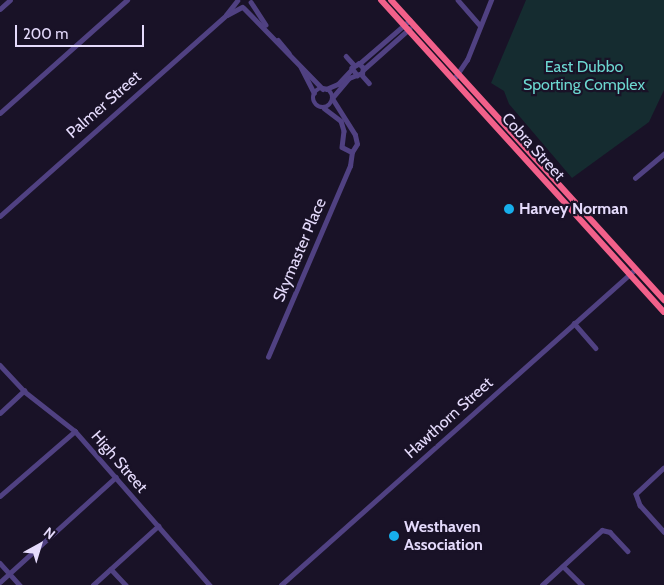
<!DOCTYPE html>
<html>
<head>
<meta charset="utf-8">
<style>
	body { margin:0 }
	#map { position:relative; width:664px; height:585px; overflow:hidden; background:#191227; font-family:Cabin,sans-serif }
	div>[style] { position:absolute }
	.green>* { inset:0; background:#152c30 }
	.minor>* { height:4.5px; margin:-2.25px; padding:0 2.25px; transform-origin:2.25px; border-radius:2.25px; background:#504182 }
	.minor>.ring { margin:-2.25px; padding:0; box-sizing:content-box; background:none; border:4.5px solid #504182; border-radius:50% }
	.highway>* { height:6px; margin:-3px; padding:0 3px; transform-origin:3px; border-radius:3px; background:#f2608a }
	.dots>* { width:14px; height:14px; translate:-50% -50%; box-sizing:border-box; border:2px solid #191227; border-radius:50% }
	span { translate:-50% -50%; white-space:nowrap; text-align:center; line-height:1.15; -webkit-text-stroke:4.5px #191227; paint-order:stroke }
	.park-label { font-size:16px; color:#6cd7d0 }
	.street-label { font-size:16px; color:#e5dbfc }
	.poi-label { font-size:16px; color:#e5dbfc; font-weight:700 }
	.left { translate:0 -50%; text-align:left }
	.north { position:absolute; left:15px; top:520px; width:50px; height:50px; -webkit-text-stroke:4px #191227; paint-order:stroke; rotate:39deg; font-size:14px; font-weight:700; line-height:20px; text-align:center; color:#e5dbfc }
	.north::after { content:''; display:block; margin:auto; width:18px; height:22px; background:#e5dbfc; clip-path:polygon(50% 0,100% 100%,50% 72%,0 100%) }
	.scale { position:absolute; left:15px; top:25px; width:129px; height:22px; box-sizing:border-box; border:2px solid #e5dbfc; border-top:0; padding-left:6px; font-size:15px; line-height:18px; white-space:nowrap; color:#e5dbfc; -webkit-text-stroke:4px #191227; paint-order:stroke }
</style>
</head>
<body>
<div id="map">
	<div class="green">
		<i style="clip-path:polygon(526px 0,664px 0,664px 90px,649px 122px,572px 178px,509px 104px,504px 91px,491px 83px)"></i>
	</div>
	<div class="minor">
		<i style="left:458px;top:0;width:33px;rotate:49deg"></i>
		<i style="left:251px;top:2px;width:27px;rotate:57deg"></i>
		<i style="left:244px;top:8px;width:113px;rotate:45.7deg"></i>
		<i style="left:0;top:9px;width:13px;rotate:-42deg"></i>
		<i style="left:227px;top:15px;width:17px;rotate:-28deg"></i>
		<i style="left:278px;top:40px;width:17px;rotate:50deg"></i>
		<i style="left:346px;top:56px;width:12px;rotate:48deg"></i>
		<i style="left:359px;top:64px;width:67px;rotate:-40.8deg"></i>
		<i style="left:301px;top:67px;width:29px;rotate:63deg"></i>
		<i style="left:363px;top:70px;width:62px;rotate:-41.7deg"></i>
		<i style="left:361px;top:74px;width:12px;rotate:48deg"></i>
		<i style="left:454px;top:79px;width:23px;rotate:-56deg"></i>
		<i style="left:467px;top:60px;width:65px;rotate:-68.2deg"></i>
		<i class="ring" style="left:313px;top:88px;width:15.5px;height:15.5px"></i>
		<i style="left:326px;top:89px;width:13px;rotate:-23deg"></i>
		<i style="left:338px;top:84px;width:19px;rotate:-47deg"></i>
		<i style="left:333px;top:97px;width:25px;rotate:-50deg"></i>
		<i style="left:349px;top:78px;width:14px;rotate:-21deg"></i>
		<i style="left:362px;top:73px;width:5px;rotate:-79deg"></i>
		<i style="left:363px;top:68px;width:6px;rotate:-135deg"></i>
		<i style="left:359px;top:64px;width:8px;rotate:150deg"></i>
		<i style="left:352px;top:68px;width:9px;rotate:54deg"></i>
		<i style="left:324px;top:108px;width:21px;rotate:37deg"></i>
		<i style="left:341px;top:121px;width:10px;rotate:73deg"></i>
		<i style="left:344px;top:131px;width:16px;rotate:97deg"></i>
		<i style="left:342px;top:147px;width:11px;rotate:27deg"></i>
		<i style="left:352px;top:152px;width:9px;rotate:-58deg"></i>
		<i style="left:357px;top:144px;width:9px;rotate:-103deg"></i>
		<i style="left:355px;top:135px;width:41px;rotate:-122.2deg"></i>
		<i style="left:0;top:113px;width:170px;rotate:-41.7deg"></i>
		<i style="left:635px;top:178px;width:38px;rotate:-40deg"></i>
		<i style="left:0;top:216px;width:302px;rotate:-41.6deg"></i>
		<i style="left:226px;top:15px;width:18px;rotate:-52deg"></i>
		<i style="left:574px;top:323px;width:33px;rotate:49deg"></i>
		<i style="left:268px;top:357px;width:208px;rotate:-66.8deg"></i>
		<i style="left:350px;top:166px;width:14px;rotate:-82deg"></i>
		<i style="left:0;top:365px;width:35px;rotate:47deg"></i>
		<i style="left:24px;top:391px;width:65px;rotate:38.1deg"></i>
		<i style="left:75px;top:431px;width:205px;rotate:48.8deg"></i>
		<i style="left:0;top:413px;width:33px;rotate:-43deg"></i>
		<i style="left:664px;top:468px;width:38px;rotate:137deg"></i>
		<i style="left:636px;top:494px;width:12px;rotate:70deg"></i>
		<i style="left:640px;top:505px;width:36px;rotate:48deg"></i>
		<i style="left:0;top:496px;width:99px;rotate:-40.9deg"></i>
		<i style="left:0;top:563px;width:30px;rotate:48deg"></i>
		<i style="left:563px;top:566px;width:27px;rotate:45deg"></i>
		<i style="left:111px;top:569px;width:22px;rotate:47deg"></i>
		<i style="left:0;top:582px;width:156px;rotate:-42.2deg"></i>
		<i style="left:93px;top:585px;width:88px;rotate:-42.2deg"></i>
		<i style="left:281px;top:585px;width:473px;rotate:-41.7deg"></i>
		<i style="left:542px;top:585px;width:81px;rotate:-42.5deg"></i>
		<i style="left:602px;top:530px;width:8px;rotate:14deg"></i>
		<i style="left:610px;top:532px;width:26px;rotate:47deg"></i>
	</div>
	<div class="highway">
		<i style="left:381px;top:0;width:421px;rotate:47.8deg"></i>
		<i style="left:391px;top:0;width:406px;rotate:47.7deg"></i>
	</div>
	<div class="dots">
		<i style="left:509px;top:209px;background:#17aeeb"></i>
		<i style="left:394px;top:536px;background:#17aeeb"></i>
	</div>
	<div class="park-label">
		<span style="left:584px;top:76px">East Dubbo<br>Sporting Complex</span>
	</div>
	<div class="street-label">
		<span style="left:104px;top:105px;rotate:-41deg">Palmer Street</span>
		<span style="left:533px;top:147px;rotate:48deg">Cobra Street</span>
		<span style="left:300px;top:250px;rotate:-67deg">Skymaster Place</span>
		<span style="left:449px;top:418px;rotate:-42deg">Hawthorn Street</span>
		<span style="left:119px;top:462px;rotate:49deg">High Street</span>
	</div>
	<div class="poi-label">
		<span class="left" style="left:519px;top:209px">Harvey Norman</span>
		<span class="left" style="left:404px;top:536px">Westhaven<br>Association</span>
	</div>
	<div class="north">N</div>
	<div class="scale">200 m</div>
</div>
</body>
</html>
